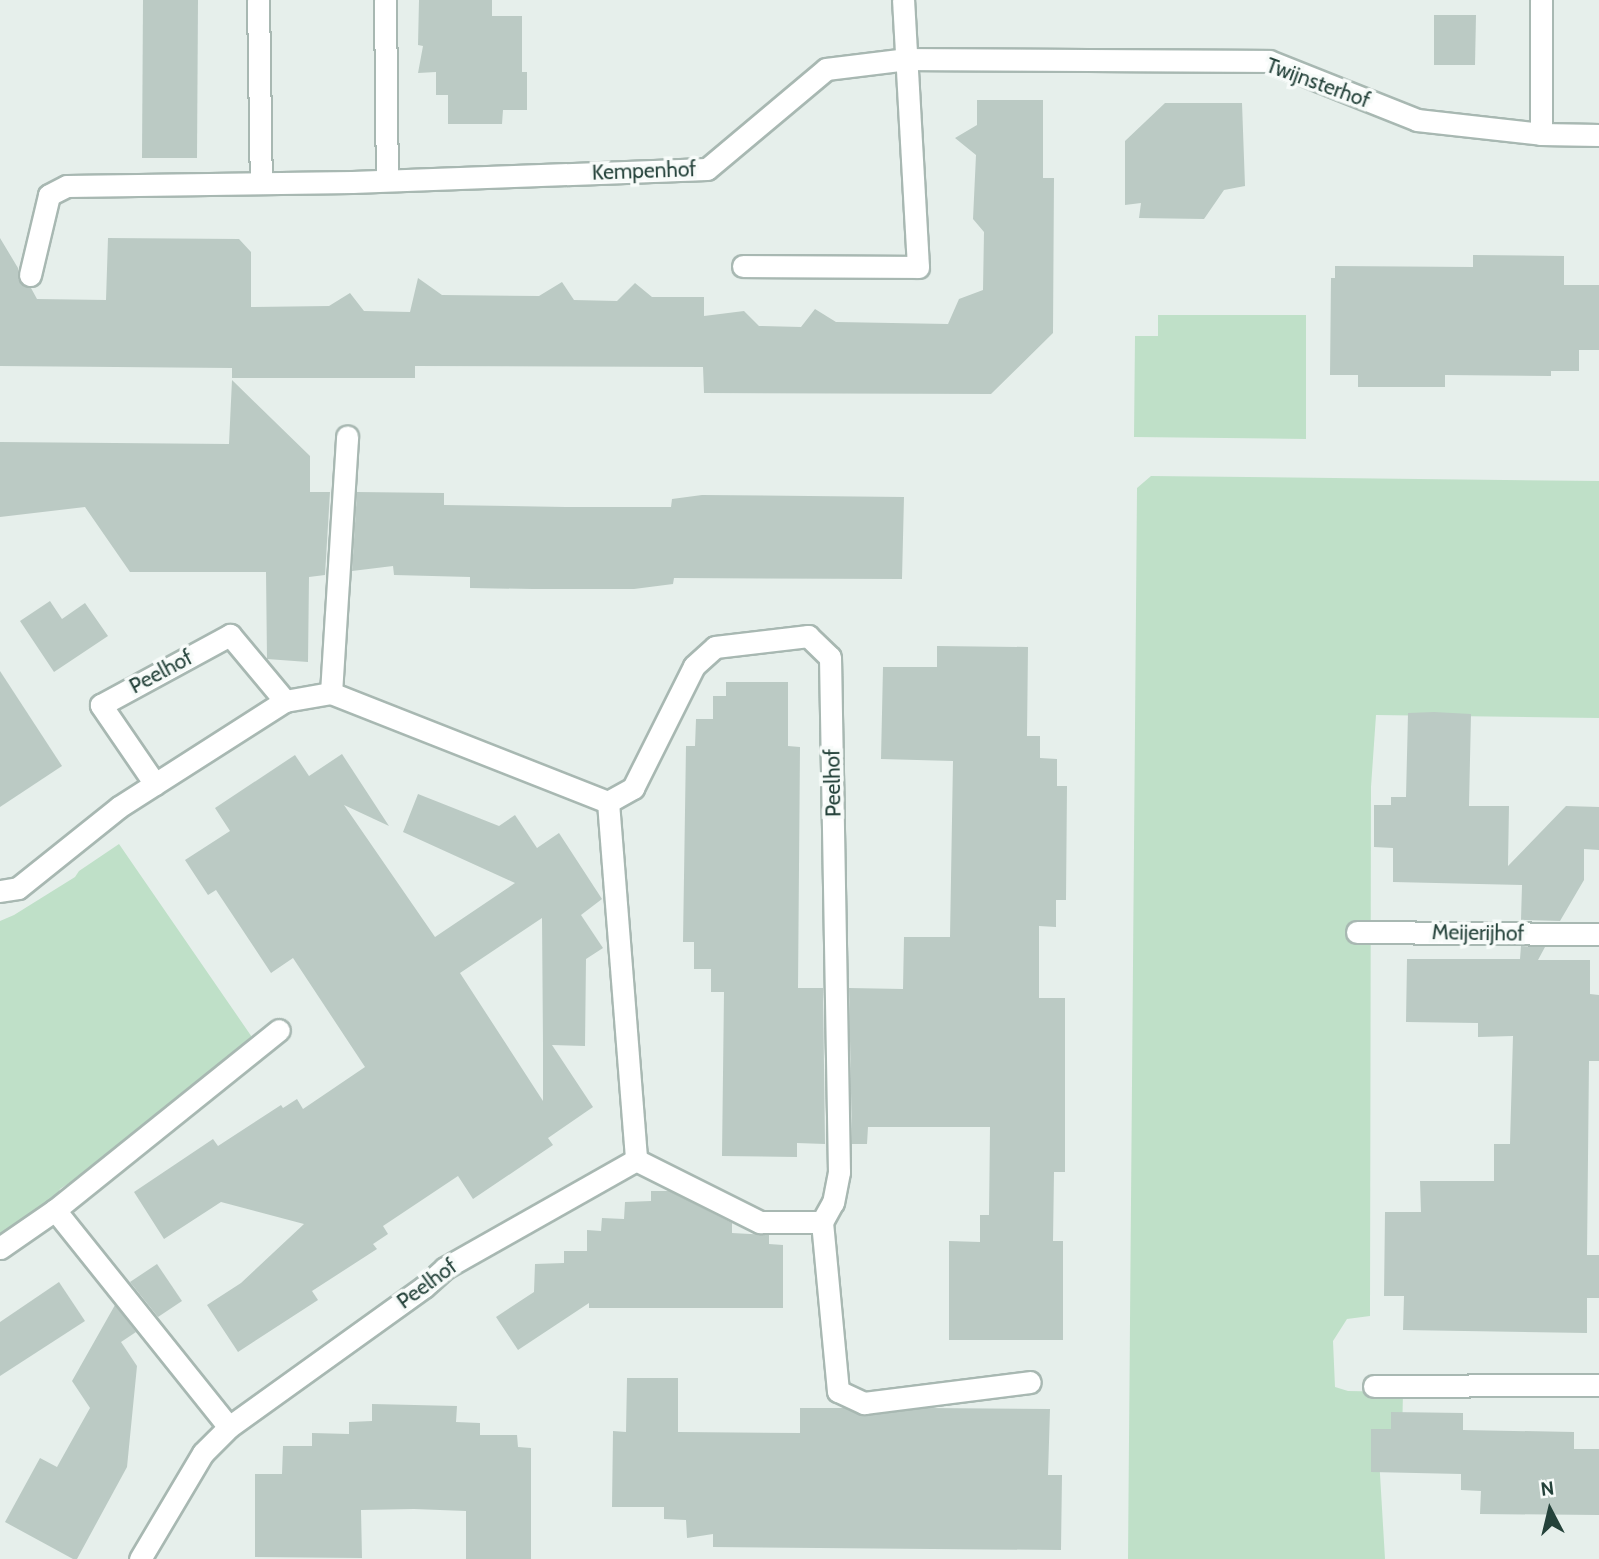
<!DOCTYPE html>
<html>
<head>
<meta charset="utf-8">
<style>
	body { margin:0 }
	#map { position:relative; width:1599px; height:1559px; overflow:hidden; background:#e6efeb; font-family:Cabin,sans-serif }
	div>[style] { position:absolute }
	.green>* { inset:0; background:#bfe0c8 }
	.building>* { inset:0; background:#bbcac4 }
	.roads { filter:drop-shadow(2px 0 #a8b8b2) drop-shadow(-2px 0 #a8b8b2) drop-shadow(0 2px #a8b8b2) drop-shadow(0 -2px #a8b8b2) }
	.minor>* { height:21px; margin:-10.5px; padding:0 10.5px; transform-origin:10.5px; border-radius:10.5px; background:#fff }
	span { translate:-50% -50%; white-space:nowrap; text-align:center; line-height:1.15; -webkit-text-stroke:7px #f7fbf9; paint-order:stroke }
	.street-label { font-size:21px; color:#24423a }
	.north { position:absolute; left:1515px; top:1475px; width:70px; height:70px; -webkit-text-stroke:5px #f7fbf9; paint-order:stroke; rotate:353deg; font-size:19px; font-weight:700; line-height:28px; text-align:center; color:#24423a }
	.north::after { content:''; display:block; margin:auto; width:24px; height:32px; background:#24423a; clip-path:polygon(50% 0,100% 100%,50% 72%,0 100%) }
</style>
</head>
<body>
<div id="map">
	<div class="green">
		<i style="clip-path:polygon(1158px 315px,1306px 315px,1306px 439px,1134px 437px,1135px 336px,1158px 336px)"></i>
		<i style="clip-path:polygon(1151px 476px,1599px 481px,1599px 718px,1376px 715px,1371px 787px,1370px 1316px,1347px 1319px,1333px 1341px,1335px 1387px,1348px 1391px,1403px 1392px,1402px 1437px,1378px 1440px,1385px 1559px,1128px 1559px,1137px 488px)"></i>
		<i style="clip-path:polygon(119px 844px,265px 1056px,60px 1189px,48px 1220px,0 1248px,0 921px,14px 915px,75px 877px,79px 871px)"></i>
	</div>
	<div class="building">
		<i style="clip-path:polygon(143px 0,198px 0,197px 158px,142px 158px)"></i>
		<i style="clip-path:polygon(419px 0,492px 0,492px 16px,522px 16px,522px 72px,527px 72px,527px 110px,503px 110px,502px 124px,448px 124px,448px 95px,436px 95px,436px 72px,418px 73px,423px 46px,418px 45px)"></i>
		<i style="clip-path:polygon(1434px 15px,1476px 15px,1475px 65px,1434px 65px)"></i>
		<i style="clip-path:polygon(977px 100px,1043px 100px,1043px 178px,1054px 178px,1053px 333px,991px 394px,704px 393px,703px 367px,415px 366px,415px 378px,232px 378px,232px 368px,0 366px,0 238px,18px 268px,18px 279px,22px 285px,31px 288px,37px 299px,106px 300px,108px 238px,239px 239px,251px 252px,251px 307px,329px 306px,350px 293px,364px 311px,410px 312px,418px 278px,442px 295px,539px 296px,562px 282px,574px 300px,617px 301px,635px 283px,652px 297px,704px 297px,704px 316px,744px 311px,759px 326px,801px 327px,815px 309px,836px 322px,948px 324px,959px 299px,983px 290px,984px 232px,973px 219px,976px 155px,955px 138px,977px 125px)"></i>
		<i style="clip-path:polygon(1165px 103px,1242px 103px,1245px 186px,1224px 190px,1204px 219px,1139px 218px,1141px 203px,1125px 205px,1125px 141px)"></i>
		<i style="clip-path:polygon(1473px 255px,1564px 256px,1564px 285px,1599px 285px,1599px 350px,1579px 350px,1579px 371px,1551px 371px,1551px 376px,1445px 375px,1445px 387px,1358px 387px,1358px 375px,1330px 375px,1331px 278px,1335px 278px,1335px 266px,1473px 267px)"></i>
		<i style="clip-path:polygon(232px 380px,310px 456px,310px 492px,330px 492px,325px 575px,309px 577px,308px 662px,267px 659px,266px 572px,130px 572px,85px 507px,0 517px,0 442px,229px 444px)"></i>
		<i style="clip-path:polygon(357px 492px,444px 493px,444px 505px,566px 507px,671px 507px,672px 499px,702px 495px,904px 497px,902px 579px,674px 578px,673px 584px,634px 589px,533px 589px,470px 588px,470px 577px,394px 575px,393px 566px,352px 571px)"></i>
		<i style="clip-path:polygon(50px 601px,62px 619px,85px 603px,108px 636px,54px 672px,20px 621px)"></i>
		<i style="clip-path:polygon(937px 646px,1028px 647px,1027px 736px,1040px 736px,1040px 758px,1057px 759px,1057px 786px,1067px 786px,1066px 900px,1056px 900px,1056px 927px,1039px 926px,1039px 998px,1065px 998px,1065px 1172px,1054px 1172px,1053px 1241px,1063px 1241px,1063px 1340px,949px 1340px,949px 1241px,980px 1242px,980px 1215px,989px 1215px,990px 1127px,868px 1127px,867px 1144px,852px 1144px,849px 988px,903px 989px,904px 937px,950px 937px,953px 761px,881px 759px,883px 667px,937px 667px)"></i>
		<i style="clip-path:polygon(0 671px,62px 766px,0 807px)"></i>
		<i style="clip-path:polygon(726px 682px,788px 682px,788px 746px,800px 747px,798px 988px,823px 988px,825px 1144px,797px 1143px,797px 1157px,722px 1156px,724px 992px,711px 992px,711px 969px,694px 969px,694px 942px,683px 942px,686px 746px,695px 746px,696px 719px,713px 719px,713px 696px,726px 696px)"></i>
		<i style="clip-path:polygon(1434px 712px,1471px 714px,1469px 806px,1509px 806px,1508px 866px,1566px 806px,1599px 807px,1599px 850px,1584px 849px,1584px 880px,1560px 921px,1521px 920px,1522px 885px,1393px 882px,1393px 848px,1374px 847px,1374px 805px,1391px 805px,1391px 797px,1406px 797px,1408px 713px)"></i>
		<i style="clip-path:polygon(evenodd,342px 754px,389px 826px,344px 805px,435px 937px,515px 883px,403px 832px,418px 794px,499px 826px,515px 815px,537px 848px,559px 833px,602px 899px,581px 915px,603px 948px,586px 959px,585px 1046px,552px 1045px,593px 1107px,548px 1138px,553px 1145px,473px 1199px,458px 1176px,383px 1226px,388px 1234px,373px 1244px,377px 1249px,312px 1291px,318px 1300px,238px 1352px,207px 1305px,241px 1283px,304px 1224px,221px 1202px,164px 1239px,134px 1192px,213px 1139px,218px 1146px,281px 1105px,283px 1108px,297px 1099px,303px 1109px,365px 1067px,293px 958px,271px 973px,216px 890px,208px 895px,185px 860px,230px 831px,215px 808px,295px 755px,309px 776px,342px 754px,542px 918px,543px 1045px,543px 1101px,460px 973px,542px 918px)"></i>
		<i style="clip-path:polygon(1521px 946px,1545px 947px,1538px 960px,1590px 960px,1590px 994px,1599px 995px,1599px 1061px,1589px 1061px,1587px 1255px,1599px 1255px,1599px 1298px,1587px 1298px,1587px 1333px,1403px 1330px,1404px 1296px,1384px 1296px,1385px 1212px,1421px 1212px,1420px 1181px,1494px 1181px,1494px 1144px,1510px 1144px,1513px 1036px,1478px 1037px,1478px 1023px,1406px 1022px,1407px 959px,1520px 959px)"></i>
		<i style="clip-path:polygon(651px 1191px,669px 1191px,732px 1223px,732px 1233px,769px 1235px,769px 1244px,783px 1245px,783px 1308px,589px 1308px,589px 1303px,518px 1350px,496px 1317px,534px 1292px,535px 1264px,564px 1263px,564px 1251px,587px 1251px,587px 1230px,601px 1231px,602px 1218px,624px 1219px,625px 1202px,651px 1201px)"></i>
		<i style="clip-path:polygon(157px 1264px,182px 1301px,158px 1317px,130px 1282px)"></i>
		<i style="clip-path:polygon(59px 1282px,85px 1321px,0 1376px,0 1322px)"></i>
		<i style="clip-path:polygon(115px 1305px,136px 1332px,121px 1342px,137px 1366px,127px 1467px,77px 1559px,73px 1559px,5px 1522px,40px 1458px,57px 1467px,90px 1408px,72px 1381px)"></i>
		<i style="clip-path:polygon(627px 1378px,678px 1378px,678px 1432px,800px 1433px,800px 1408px,844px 1408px,865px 1416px,927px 1408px,1050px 1409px,1048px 1475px,1062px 1475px,1061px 1550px,713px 1547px,713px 1534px,687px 1538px,686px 1520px,664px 1519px,664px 1507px,612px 1507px,613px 1431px,626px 1432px)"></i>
		<i style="clip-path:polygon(372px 1404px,457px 1406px,456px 1422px,480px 1423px,480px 1435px,517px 1435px,518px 1447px,531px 1448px,531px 1559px,466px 1559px,466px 1511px,414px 1509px,361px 1510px,362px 1558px,255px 1557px,255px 1474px,282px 1474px,283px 1446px,312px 1446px,312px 1433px,349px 1434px,349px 1422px,372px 1421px)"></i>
		<i style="clip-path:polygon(1391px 1412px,1463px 1413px,1463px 1430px,1574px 1432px,1574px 1449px,1599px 1449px,1599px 1515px,1480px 1514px,1481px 1491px,1461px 1490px,1461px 1474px,1371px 1472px,1371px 1429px,1391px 1429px)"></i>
	</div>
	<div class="roads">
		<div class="minor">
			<i style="left:258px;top:0;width:182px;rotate:89.1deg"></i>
			<i style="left:385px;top:0;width:180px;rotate:89.4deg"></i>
			<i style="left:1541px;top:0;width:134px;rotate:90deg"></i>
			<i style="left:743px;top:266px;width:175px;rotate:0.3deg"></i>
			<i style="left:918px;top:267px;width:267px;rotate:-93.2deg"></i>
			<i style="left:30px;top:275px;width:82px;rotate:-76.6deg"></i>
			<i style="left:49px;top:195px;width:20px;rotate:-27deg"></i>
			<i style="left:67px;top:186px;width:285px;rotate:-0.8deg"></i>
			<i style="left:352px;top:182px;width:355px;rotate:-2.1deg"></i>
			<i style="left:707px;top:169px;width:155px;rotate:-40deg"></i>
			<i style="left:826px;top:69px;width:82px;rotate:-7deg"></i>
			<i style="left:907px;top:59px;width:362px;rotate:0.3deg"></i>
			<i style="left:1269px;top:61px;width:159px;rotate:21.7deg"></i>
			<i style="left:1417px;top:120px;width:125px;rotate:6.4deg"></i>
			<i style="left:1541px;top:134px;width:58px;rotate:1deg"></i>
			<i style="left:331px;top:693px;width:257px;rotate:-86.4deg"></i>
			<i style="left:155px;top:784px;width:96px;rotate:-124.4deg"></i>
			<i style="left:101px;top:705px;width:147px;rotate:-28.5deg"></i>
			<i style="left:230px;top:635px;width:86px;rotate:50.2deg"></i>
			<i style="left:608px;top:802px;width:29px;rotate:-29deg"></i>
			<i style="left:633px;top:788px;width:136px;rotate:-63.4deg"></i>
			<i style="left:694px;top:666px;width:28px;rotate:-42deg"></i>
			<i style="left:715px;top:647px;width:94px;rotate:-6.7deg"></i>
			<i style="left:808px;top:636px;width:30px;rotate:44deg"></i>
			<i style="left:830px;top:657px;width:515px;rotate:89deg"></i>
			<i style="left:839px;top:1172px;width:31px;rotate:101deg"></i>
			<i style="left:833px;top:1202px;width:23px;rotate:119deg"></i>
			<i style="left:822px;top:1222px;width:170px;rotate:84.6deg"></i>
			<i style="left:838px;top:1391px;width:29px;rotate:25deg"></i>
			<i style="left:864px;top:1403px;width:167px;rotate:-7.2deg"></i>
			<i style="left:608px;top:802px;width:359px;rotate:85.5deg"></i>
			<i style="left:0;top:891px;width:18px;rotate:-9deg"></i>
			<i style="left:18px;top:888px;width:129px;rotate:-38.7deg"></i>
			<i style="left:119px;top:807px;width:197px;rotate:-32.6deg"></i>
			<i style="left:285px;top:701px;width:47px;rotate:-9.9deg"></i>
			<i style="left:331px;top:693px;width:298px;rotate:21.5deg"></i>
			<i style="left:1357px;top:932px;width:242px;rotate:0.5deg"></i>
			<i style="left:636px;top:1160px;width:139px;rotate:26.6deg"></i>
			<i style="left:760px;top:1222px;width:62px"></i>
			<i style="left:55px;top:1210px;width:278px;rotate:51.3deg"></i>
			<i style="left:0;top:1248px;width:67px;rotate:-34.6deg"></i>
			<i style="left:55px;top:1210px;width:287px;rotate:-38.8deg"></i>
			<i style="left:1374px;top:1386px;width:225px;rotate:-0.3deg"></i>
			<i style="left:140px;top:1559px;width:123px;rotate:-59.3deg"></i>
			<i style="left:203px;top:1453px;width:37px;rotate:-45deg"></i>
			<i style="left:229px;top:1427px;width:240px;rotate:-35.7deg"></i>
			<i style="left:424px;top:1287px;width:28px;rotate:-42deg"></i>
			<i style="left:445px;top:1268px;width:219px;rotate:-29.5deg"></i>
		</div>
	</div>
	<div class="street-label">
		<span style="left:1318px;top:83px;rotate:20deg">Twijnsterhof</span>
		<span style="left:644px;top:171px;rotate:-2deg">Kempenhof</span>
		<span style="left:161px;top:672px;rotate:-28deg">Peelhof</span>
		<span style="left:833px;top:783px;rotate:-91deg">Peelhof</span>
		<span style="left:1478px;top:933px;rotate:1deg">Meijerijhof</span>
		<span style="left:427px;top:1284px;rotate:-36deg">Peelhof</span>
	</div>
	<div class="north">N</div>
</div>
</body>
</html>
